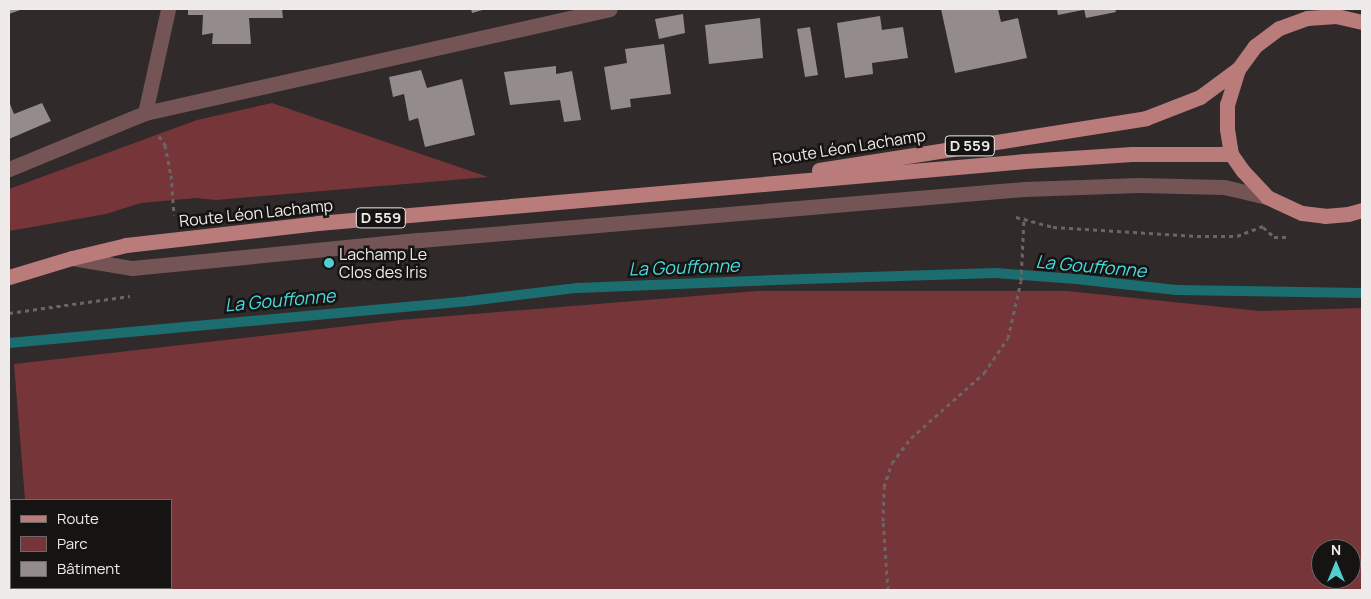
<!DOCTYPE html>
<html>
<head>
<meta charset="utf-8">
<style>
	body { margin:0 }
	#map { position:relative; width:1371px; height:599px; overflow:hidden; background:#302a2a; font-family:Manrope,sans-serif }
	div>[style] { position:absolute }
	.green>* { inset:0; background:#763538 }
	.stream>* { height:10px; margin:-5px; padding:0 5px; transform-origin:5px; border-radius:5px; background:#1c6d6f }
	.building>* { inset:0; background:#948c8c }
	.path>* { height:3px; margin-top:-1.5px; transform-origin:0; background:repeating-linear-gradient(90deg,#6b6565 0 4px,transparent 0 8px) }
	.service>* { height:15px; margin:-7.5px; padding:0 7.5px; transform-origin:7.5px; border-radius:7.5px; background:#745454 }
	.minor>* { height:15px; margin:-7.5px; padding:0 7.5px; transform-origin:7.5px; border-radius:7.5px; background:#745454 }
	.primary>* { height:15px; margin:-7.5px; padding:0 7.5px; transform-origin:7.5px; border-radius:7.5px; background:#ba7b7b }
	.dots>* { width:14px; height:14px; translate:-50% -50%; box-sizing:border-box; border:2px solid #161313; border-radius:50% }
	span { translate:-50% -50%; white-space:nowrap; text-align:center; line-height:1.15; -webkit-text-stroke:5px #161313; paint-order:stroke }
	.shield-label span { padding:1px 4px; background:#161313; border:1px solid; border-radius:4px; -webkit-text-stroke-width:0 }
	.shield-label { font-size:15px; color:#efebeb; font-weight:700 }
	.street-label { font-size:16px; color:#efebeb }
	.poi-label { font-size:16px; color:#efebeb }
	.left { translate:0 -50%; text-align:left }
	.water-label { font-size:18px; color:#48dde1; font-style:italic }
	.frame { position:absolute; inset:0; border:10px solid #efebeb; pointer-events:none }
	.legend { position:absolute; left:10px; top:499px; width:162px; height:90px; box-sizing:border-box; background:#161313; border:1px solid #6d6969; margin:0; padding:6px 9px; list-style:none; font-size:15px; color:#efebeb }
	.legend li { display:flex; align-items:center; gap:10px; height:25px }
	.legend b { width:25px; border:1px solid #6d6969 }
	.north { position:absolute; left:1311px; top:539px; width:50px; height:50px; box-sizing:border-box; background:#161313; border:1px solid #6d6969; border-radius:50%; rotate:0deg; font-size:14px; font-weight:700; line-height:20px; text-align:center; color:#efebeb }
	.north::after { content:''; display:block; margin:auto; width:18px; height:22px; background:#52cdd0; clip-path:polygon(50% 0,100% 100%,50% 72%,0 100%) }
</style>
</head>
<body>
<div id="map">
	<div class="green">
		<i style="clip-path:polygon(272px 103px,488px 177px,216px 200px,196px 198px,141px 203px,106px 214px,9px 231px,9px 189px,197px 120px)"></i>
		<i style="clip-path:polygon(evenodd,757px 291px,1067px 291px,1260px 311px,1362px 308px,1362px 590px,9px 590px,9px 523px,11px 522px,11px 588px,171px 588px,171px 500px,25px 500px,14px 364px,400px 320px,757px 291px,1321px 549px,1351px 549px,1351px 579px,1321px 579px,1321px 549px)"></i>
	</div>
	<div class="stream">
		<i style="left:9px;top:343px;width:462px;rotate:-5.2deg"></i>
		<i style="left:469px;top:301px;width:109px;rotate:-6.9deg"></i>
		<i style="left:577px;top:288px;width:227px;rotate:-2.3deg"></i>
		<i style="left:804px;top:279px;width:192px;rotate:-1.8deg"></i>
		<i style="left:996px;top:273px;width:80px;rotate:4.3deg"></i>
		<i style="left:1076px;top:279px;width:101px;rotate:6.3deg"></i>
		<i style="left:1176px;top:290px;width:186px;rotate:0.9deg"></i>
	</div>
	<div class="building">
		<i style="clip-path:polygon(9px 9px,23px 9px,9px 14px)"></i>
		<i style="clip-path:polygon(188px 9px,282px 9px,283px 18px,249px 18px,251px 44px,212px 44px,213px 33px,202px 35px,203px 15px,188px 15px)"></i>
		<i style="clip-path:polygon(471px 9px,486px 9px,472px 13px)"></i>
		<i style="clip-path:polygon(941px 9px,998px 9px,1001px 22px,1018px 18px,1027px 58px,955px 73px)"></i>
		<i style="clip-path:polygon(1057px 9px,1083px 9px,1083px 10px,1058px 15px)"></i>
		<i style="clip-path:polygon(1084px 9px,1115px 9px,1116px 12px,1086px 18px)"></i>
		<i style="clip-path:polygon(683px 14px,685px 33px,659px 39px,655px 19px)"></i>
		<i style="clip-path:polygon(880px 16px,882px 30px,903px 27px,908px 58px,872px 63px,873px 74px,845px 78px,837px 23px)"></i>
		<i style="clip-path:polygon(760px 18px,763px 58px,709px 64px,705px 25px)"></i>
		<i style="clip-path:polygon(810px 27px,818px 75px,805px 77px,797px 29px)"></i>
		<i style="clip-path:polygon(664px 44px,671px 94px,630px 99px,631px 107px,611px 110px,604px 67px,627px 63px,625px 49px)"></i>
		<i style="clip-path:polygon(556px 66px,556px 74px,572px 71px,581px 120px,564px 122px,560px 100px,510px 105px,504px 72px)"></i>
		<i style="clip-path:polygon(421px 70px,427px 88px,462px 79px,475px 135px,425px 147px,418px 118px,409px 121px,404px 94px,393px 97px,389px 77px)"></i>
		<i style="clip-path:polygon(42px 103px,51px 121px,9px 139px,9px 105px,10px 104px,14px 114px)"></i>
	</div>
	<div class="path">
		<i style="left:159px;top:136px;width:11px;rotate:56deg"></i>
		<i style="left:165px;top:145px;width:31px;rotate:79deg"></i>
		<i style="left:171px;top:175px;width:40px;rotate:85.7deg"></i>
		<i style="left:1016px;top:217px;width:38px;rotate:15deg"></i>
		<i style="left:1053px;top:227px;width:144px;rotate:3.6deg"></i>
		<i style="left:1197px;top:236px;width:40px"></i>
		<i style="left:1237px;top:236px;width:31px;rotate:-21deg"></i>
		<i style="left:1263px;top:227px;width:15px;rotate:42deg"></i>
		<i style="left:1274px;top:237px;width:14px"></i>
		<i style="left:9px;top:313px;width:122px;rotate:-8deg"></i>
		<i style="left:888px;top:590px;width:69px;rotate:-94.1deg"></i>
		<i style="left:883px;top:521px;width:34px;rotate:-88deg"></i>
		<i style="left:884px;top:487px;width:25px;rotate:-72deg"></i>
		<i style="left:892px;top:463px;width:31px;rotate:-53deg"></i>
		<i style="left:911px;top:438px;width:98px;rotate:-41.7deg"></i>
		<i style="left:984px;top:373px;width:42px;rotate:-55.6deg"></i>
		<i style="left:1008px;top:338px;width:58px;rotate:-77.2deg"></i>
		<i style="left:1021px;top:281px;width:64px;rotate:-87.3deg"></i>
	</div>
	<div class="service">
		<i style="left:72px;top:258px;width:61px;rotate:9.5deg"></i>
		<i style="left:132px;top:268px;width:289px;rotate:-5.6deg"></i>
		<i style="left:420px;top:240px;width:606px;rotate:-4.83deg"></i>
		<i style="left:1024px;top:189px;width:115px;rotate:-2deg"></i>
		<i style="left:1139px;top:185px;width:85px;rotate:1.3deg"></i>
		<i style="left:1224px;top:187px;width:44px;rotate:13.1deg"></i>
	</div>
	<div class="minor">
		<i style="left:145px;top:113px;width:107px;rotate:-77.5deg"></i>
		<i style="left:9px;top:169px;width:147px;rotate:-22.4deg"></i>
		<i style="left:145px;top:113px;width:476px;rotate:-12.6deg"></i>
	</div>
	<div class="primary">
		<i style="left:1362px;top:22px;width:27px;rotate:-167deg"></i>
		<i style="left:1336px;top:16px;width:29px;rotate:176deg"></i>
		<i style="left:1307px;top:18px;width:30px;rotate:160deg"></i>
		<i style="left:1279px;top:28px;width:30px;rotate:143deg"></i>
		<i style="left:1255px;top:46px;width:29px;rotate:126deg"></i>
		<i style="left:1238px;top:69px;width:37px;rotate:107deg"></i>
		<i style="left:1227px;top:104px;width:25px;rotate:90deg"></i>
		<i style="left:1227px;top:129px;width:25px;rotate:81deg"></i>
		<i style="left:1231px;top:154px;width:21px;rotate:55deg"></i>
		<i style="left:1243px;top:171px;width:35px;rotate:47deg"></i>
		<i style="left:1267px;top:197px;width:38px;rotate:25deg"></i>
		<i style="left:1302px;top:213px;width:23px;rotate:7deg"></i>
		<i style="left:1325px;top:216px;width:23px;rotate:-5deg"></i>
		<i style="left:1348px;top:214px;width:15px;rotate:-16deg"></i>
		<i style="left:819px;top:170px;width:331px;rotate:-9deg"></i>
		<i style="left:1146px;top:118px;width:58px;rotate:-21.3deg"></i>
		<i style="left:1200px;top:97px;width:47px;rotate:-36.4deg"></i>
		<i style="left:9px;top:277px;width:66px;rotate:-16.8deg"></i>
		<i style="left:72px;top:258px;width:56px;rotate:-13.5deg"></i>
		<i style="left:126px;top:245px;width:193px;rotate:-6.5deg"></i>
		<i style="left:318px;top:223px;width:710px;rotate:-5.01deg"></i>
		<i style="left:1025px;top:161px;width:107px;rotate:-3.7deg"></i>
		<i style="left:1132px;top:154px;width:99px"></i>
	</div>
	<div class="dots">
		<i style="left:329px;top:263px;background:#52cdd0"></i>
	</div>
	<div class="shield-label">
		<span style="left:970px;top:146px">D 559</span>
		<span style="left:381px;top:218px">D 559</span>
	</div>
	<div class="street-label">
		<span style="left:849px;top:147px;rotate:-9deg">Route Léon Lachamp</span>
		<span style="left:256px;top:213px;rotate:-6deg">Route Léon Lachamp</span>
	</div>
	<div class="poi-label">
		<span class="left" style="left:339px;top:263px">Lachamp Le<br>Clos des Iris</span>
	</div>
	<div class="water-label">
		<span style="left:1091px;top:266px;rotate:5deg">La Gouffonne</span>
		<span style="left:684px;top:267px;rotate:-2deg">La Gouffonne</span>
		<span style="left:280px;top:300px;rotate:-5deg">La Gouffonne</span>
	</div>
	<div class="frame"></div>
	<ul class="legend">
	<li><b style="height:6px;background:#ba7b7b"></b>Route</li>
	<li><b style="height:14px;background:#763538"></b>Parc</li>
	<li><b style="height:14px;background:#948c8c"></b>Bâtiment</li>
	</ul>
	<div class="north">N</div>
</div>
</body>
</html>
